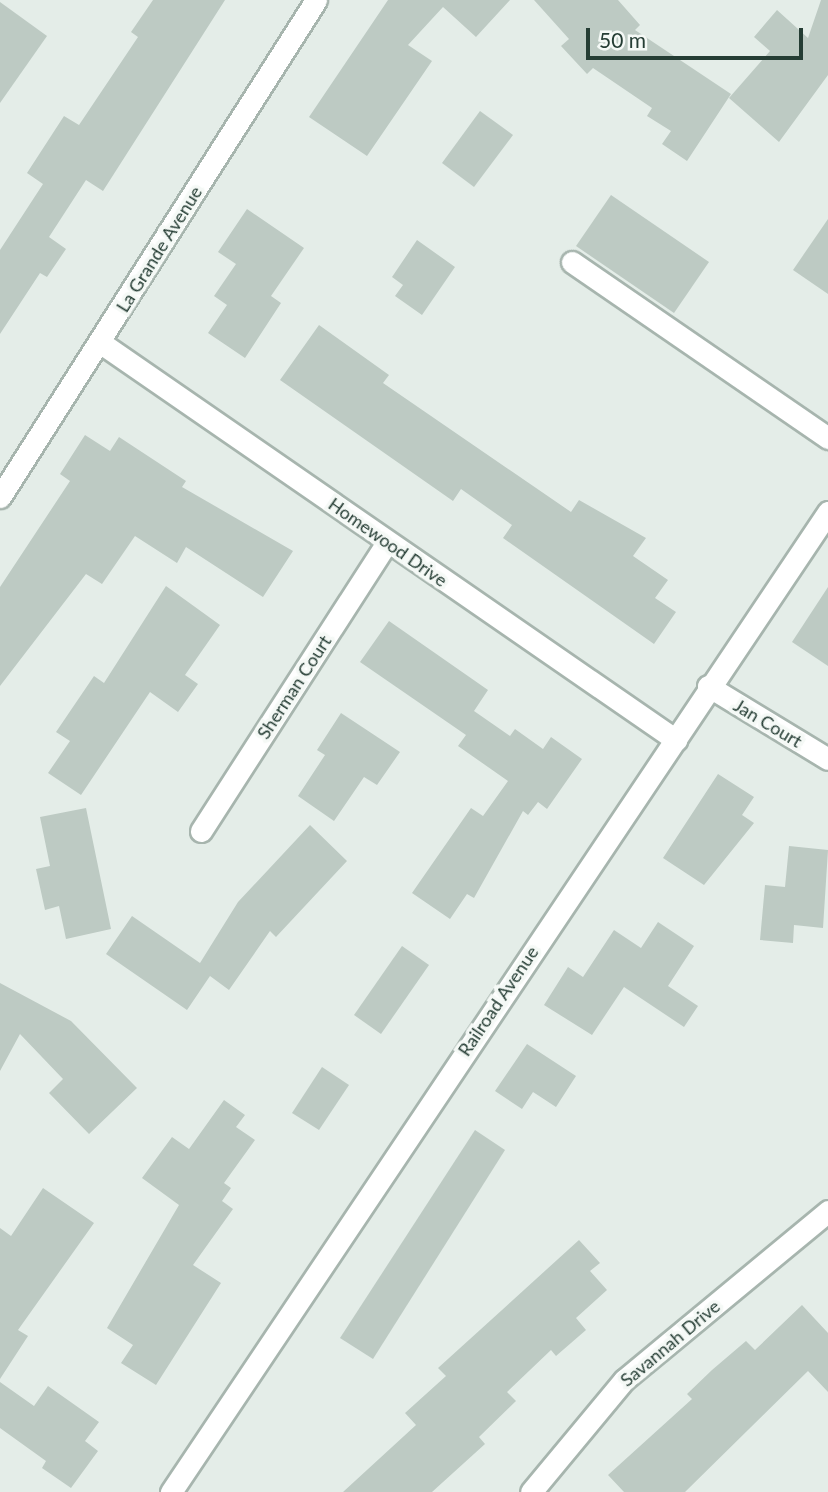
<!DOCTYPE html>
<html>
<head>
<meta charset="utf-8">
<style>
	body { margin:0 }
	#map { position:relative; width:828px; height:1492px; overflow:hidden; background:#e4ede8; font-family:Lato,sans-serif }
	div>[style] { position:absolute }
	.building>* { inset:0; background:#bdcac3 }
	.roads { filter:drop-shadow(2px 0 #a7b5ae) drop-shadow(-2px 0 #a7b5ae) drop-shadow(0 2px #a7b5ae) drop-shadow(0 -2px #a7b5ae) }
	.minor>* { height:21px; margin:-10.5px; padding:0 10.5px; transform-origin:10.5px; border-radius:10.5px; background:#fff }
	span { translate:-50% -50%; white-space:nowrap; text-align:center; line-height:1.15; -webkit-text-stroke:7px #f5f9f6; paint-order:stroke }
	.street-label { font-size:18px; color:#253d34 }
	.scale { position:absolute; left:586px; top:28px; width:217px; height:32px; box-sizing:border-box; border:4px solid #253d34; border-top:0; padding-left:9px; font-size:21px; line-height:24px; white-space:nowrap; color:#253d34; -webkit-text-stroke:5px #f5f9f6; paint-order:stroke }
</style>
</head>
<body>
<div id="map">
	<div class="building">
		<i style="clip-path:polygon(153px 0,225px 0,103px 191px,86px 180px,49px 237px,66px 249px,47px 277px,40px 273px,0 334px,0 250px,43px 184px,27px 173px,64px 116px,79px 125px,138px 37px,131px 32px)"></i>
		<i style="clip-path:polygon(388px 0,510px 0,476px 37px,443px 7px,408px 45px,432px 61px,367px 156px,309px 117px)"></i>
		<i style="clip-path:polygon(534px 0,618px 0,640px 25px,635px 30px,731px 94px,687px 161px,662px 144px,671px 131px,647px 116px,652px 108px,593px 68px,587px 74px,561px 46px,569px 39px)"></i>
		<i style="clip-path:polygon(821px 0,828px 0,828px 75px,779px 142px,729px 98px,770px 51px,754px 37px,777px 10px,808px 38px)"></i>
		<i style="clip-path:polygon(0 2px,47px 36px,0 103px)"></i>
		<i style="clip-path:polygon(480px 111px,513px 135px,474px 187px,442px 163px)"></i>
		<i style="clip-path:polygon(611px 195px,709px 262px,674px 313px,576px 246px)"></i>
		<i style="clip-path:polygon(247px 209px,304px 248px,271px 296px,281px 303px,245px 358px,208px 333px,227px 305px,214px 296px,236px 264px,218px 252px)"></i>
		<i style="clip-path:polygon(828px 219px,828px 294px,793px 270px)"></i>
		<i style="clip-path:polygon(417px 240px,455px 267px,422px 315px,395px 296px,403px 285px,392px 277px)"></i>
		<i style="clip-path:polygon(319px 325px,389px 375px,383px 383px,571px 512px,579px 500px,646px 538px,633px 556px,668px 580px,655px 598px,676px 612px,654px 644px,503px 538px,512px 525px,461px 489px,453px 501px,280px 380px)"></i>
		<i style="clip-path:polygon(85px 435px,110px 451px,119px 437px,186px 481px,182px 487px,293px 551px,263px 597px,186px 547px,177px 563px,135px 536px,102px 584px,86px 574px,0 686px,0 587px,70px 481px,60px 474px)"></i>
		<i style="clip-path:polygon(166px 586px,220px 625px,185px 675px,198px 684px,178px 712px,150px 692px,81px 795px,48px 773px,70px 741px,56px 732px,94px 676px,104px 683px)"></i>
		<i style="clip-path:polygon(828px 587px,828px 666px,792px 642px)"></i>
		<i style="clip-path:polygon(389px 621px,488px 690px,474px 711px,510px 736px,515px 729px,543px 749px,551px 737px,582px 759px,547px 809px,538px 802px,528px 815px,523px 811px,474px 898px,467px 894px,450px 919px,412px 893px,471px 808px,483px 816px,508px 781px,458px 746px,466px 735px,360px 662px)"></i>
		<i style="clip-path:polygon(341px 713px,400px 752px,377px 785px,364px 777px,334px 821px,298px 796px,325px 755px,317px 750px)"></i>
		<i style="clip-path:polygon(718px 774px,754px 797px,742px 815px,754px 823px,704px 885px,663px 858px)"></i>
		<i style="clip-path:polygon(86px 808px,111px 929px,66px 939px,59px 906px,45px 910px,36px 869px,50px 866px,40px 817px)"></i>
		<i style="clip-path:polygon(310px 825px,347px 861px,276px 937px,270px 931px,229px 990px,210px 976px,187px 1010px,106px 954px,132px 916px,200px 963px,238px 902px)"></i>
		<i style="clip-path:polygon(789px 846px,828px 850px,823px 928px,794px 925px,793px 943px,760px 940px,765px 885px,785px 887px)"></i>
		<i style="clip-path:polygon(658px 922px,694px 946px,668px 986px,698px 1006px,684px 1027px,624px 987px,592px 1035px,544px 1005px,568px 967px,583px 977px,614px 930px,641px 948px)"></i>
		<i style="clip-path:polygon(402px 946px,429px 965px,381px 1034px,354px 1015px)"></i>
		<i style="clip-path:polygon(0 983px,71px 1021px,137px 1088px,89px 1134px,49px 1093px,63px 1079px,20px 1034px,0 1071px)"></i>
		<i style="clip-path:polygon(527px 1044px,576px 1076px,556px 1107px,533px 1092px,522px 1109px,495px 1091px)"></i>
		<i style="clip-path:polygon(322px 1067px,349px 1085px,319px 1130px,292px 1113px)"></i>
		<i style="clip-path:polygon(224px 1100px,245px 1115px,236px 1127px,255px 1140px,224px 1183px,231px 1188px,222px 1201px,233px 1209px,193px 1265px,221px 1283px,156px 1385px,121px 1363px,133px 1345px,107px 1328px,179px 1205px,142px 1178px,172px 1137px,189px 1149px)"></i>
		<i style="clip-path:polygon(475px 1130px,505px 1150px,373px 1359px,340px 1338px)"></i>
		<i style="clip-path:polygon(43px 1188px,94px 1223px,18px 1330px,28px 1336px,0 1379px,0 1228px,11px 1236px)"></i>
		<i style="clip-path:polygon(579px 1240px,600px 1263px,590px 1271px,607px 1290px,576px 1318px,586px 1330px,556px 1356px,551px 1350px,507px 1392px,516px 1401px,479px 1437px,485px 1444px,432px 1492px,343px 1492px,416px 1425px,405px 1413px,446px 1376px,438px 1368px)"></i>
		<i style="clip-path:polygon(802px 1305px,828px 1333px,828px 1392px,808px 1371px,685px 1492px,624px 1492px,608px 1475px,692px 1399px,687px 1394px,712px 1370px,746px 1341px,755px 1350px)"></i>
		<i style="clip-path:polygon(0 1382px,34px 1406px,48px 1386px,99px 1422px,85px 1441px,98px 1451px,71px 1488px,42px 1468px,46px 1461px,0 1428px)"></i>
	</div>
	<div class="roads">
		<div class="minor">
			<i style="left:572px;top:262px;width:311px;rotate:34.5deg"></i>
			<i style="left:101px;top:343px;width:699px;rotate:34.62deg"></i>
			<i style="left:0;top:497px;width:589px;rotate:-57.55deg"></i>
			<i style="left:708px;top:686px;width:140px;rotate:31.3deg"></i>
			<i style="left:201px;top:831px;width:344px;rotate:-57.2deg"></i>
			<i style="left:171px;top:1492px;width:1180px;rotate:-56.16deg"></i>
			<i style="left:531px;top:1492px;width:146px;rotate:-50.3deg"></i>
			<i style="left:624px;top:1380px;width:265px;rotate:-39.6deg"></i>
		</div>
	</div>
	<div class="street-label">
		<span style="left:159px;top:249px;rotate:-58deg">La Grande Avenue</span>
		<span style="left:388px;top:542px;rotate:35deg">Homewood Drive</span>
		<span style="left:294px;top:687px;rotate:-57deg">Sherman Court</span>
		<span style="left:768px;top:723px;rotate:31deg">Jan Court</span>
		<span style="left:498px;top:1001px;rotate:-56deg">Railroad Avenue</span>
		<span style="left:670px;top:1343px;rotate:-40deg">Savannah Drive</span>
	</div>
	<div class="scale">50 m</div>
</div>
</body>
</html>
